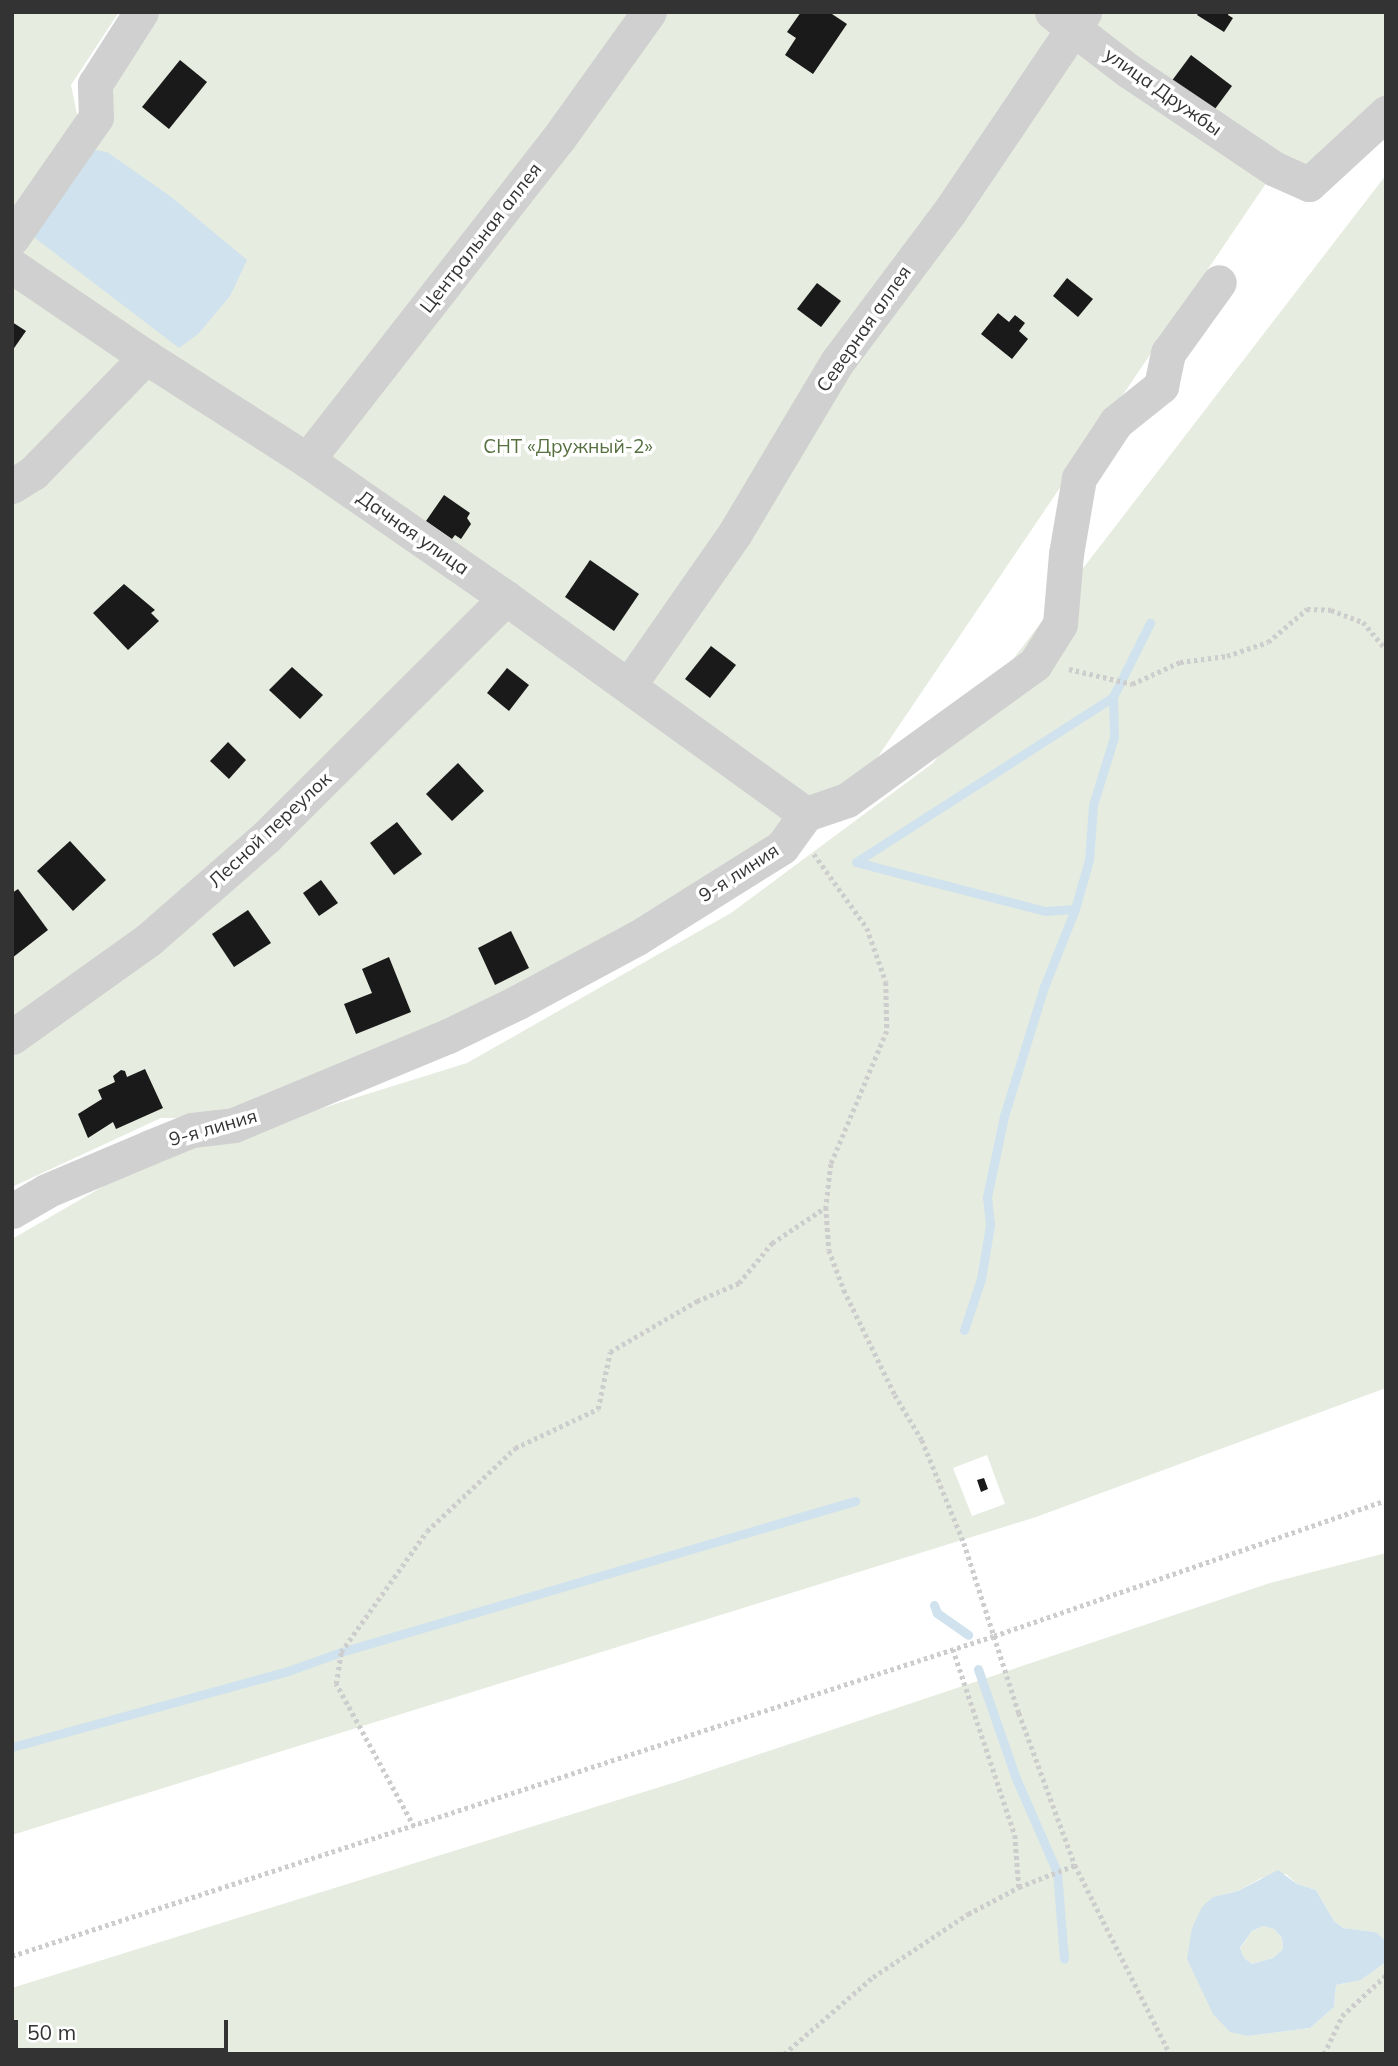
<!DOCTYPE html>
<html>
<head>
<meta charset="utf-8">
<style>
	body { margin:0 }
	#map { position:relative; width:1398px; height:2066px; overflow:hidden; background:#fff; font-family:Mulish,sans-serif }
	div>[style] { position:absolute }
	.green>* { inset:0; background:#e6ecdf }
	.water>* { inset:0; background:#cfe2ee }
	.stream>* { height:9px; margin:-4.5px; padding:0 4.5px; transform-origin:4.5px; border-radius:4.5px; background:#cfe2ee }
	.building>* { inset:0; background:#1a1a1a }
	.path>* { height:4.5px; margin-top:-2.25px; transform-origin:0; background:repeating-linear-gradient(90deg,#cdcdcd 0 3.5px,transparent 0 7px) }
	.minor>* { height:35px; margin:-17.5px; padding:0 17.5px; transform-origin:17.5px; border-radius:17.5px; background:#d0d0d0 }
	span { translate:-50% -50%; white-space:nowrap; text-align:center; line-height:1.15; -webkit-text-stroke:7px #fff; paint-order:stroke }
	.street-label { font-size:19px; color:#333 }
	.park-label { font-size:19px; color:#56703f }
	.frame { position:absolute; inset:0; border:14px solid #333; pointer-events:none }
	.scale { position:absolute; left:14px; top:2020px; width:214px; height:32px; box-sizing:border-box; border:4px solid #333; border-top:0; padding-left:9px; font-size:21px; line-height:24px; white-space:nowrap; color:#333; -webkit-text-stroke:5px #fff; paint-order:stroke }
</style>
</head>
<body>
<div id="map">
	<div class="green">
		<i style="clip-path:polygon(12px 12px,119px 12px,71px 85px,78px 119px,12px 219px)"></i>
		<i style="clip-path:polygon(141px 12px,1386px 12px,1386px 113px,1309px 184px,1275px 170px,871px 767px,806px 814px,562px 965px,238px 1119px,161px 1118px,12px 1187px,12px 238px)"></i>
		<i style="clip-path:polygon(evenodd,1386px 175px,1386px 1388px,1036px 1517px,12px 1835px,12px 1239px,142px 1164px,467px 1063px,731px 913px,933px 763px,1386px 175px,987px 1455px,1005px 1504px,972px 1516px,953px 1468px,987px 1455px)"></i>
		<i style="clip-path:polygon(1386px 1553px,1386px 1941px,1376px 1932px,1343px 1928px,1334px 1921px,1316px 1890px,1297px 1884px,1286px 1874px,1261px 1878px,1238px 1891px,1214px 1897px,1188px 1959px,1200px 1984px,1248px 2036px,1310px 2028px,1334px 2007px,1336px 1985px,1361px 1980px,1386px 1962px,1386px 2054px,12px 2054px,12px 1988px,676px 1782px,1270px 1583px)"></i>
		<i style="clip-path:polygon(1263px 1926px,1274px 1929px,1282px 1938px,1283px 1949px,1273px 1958px,1252px 1964px,1244px 1958px,1240px 1949px,1252px 1931px)"></i>
	</div>
	<div class="water">
		<i style="clip-path:polygon(88px 149px,107px 152px,170px 196px,247px 260px,230px 296px,198px 334px,179px 348px,35px 238px,36px 224px)"></i>
		<i style="clip-path:polygon(evenodd,1278px 1870px,1297px 1884px,1316px 1890px,1334px 1921px,1343px 1928px,1376px 1932px,1386px 1941px,1386px 1962px,1361px 1980px,1336px 1985px,1334px 2007px,1310px 2028px,1248px 2036px,1230px 2032px,1213px 2014px,1187px 1959px,1192px 1928px,1202px 1907px,1213px 1897px,1238px 1891px,1278px 1870px,1263px 1926px,1274px 1929px,1282px 1938px,1283px 1949px,1273px 1958px,1252px 1964px,1244px 1958px,1240px 1948px,1252px 1931px,1263px 1926px)"></i>
	</div>
	<div class="stream">
		<i style="left:1075px;top:909px;width:30px;rotate:176deg"></i>
		<i style="left:1045px;top:911px;width:195px;rotate:-165.5deg"></i>
		<i style="left:856px;top:862px;width:305px;rotate:-32.7deg"></i>
		<i style="left:964px;top:1330px;width:54px;rotate:-71.6deg"></i>
		<i style="left:981px;top:1279px;width:55px;rotate:-80.5deg"></i>
		<i style="left:990px;top:1225px;width:28px;rotate:-96deg"></i>
		<i style="left:987px;top:1197px;width:83px;rotate:-78.1deg"></i>
		<i style="left:1004px;top:1116px;width:135px;rotate:-72.8deg"></i>
		<i style="left:1044px;top:987px;width:84px;rotate:-68.3deg"></i>
		<i style="left:1075px;top:909px;width:51px;rotate:-74.1deg"></i>
		<i style="left:1089px;top:860px;width:55px;rotate:-85.8deg"></i>
		<i style="left:1093px;top:805px;width:71px;rotate:-72.8deg"></i>
		<i style="left:1114px;top:737px;width:40px;rotate:-91.4deg"></i>
		<i style="left:1113px;top:697px;width:83px;rotate:-63.4deg"></i>
		<i style="left:934px;top:1605px;width:9px;rotate:69deg"></i>
		<i style="left:937px;top:1613px;width:38px;rotate:35deg"></i>
		<i style="left:978px;top:1669px;width:113px;rotate:70.9deg"></i>
		<i style="left:1015px;top:1776px;width:105px;rotate:66.4deg"></i>
		<i style="left:1057px;top:1872px;width:87px;rotate:85.4deg"></i>
		<i style="left:12px;top:1747px;width:286px;rotate:-15.4deg"></i>
		<i style="left:288px;top:1671px;width:56px;rotate:-19.7deg"></i>
		<i style="left:341px;top:1652px;width:536px;rotate:-16.37deg"></i>
	</div>
	<div class="building">
		<i style="clip-path:polygon(801px 12px,829px 12px,847px 24px,813px 74px,785px 55px,796px 38px,787px 32px)"></i>
		<i style="clip-path:polygon(1199px 12px,1229px 12px,1228px 15px,1233px 18px,1224px 32px,1197px 15px)"></i>
		<i style="clip-path:polygon(1191px 55px,1232px 86px,1209px 117px,1168px 86px)"></i>
		<i style="clip-path:polygon(180px 60px,207px 82px,169px 129px,142px 107px)"></i>
		<i style="clip-path:polygon(1067px 278px,1093px 299px,1078px 317px,1053px 296px)"></i>
		<i style="clip-path:polygon(817px 283px,841px 301px,821px 327px,797px 309px)"></i>
		<i style="clip-path:polygon(998px 313px,1009px 322px,1015px 315px,1025px 323px,1019px 331px,1028px 339px,1012px 359px,981px 334px)"></i>
		<i style="clip-path:polygon(12px 322px,26px 331px,12px 351px)"></i>
		<i style="clip-path:polygon(444px 495px,470px 513px,467px 518px,471px 524px,461px 539px,455px 535px,452px 539px,426px 521px)"></i>
		<i style="clip-path:polygon(590px 560px,639px 594px,614px 631px,565px 597px)"></i>
		<i style="clip-path:polygon(124px 584px,155px 610px,151px 613px,159px 621px,128px 650px,93px 613px)"></i>
		<i style="clip-path:polygon(711px 646px,736px 665px,710px 698px,685px 679px)"></i>
		<i style="clip-path:polygon(292px 667px,323px 695px,300px 719px,269px 690px)"></i>
		<i style="clip-path:polygon(507px 668px,529px 685px,509px 711px,487px 693px)"></i>
		<i style="clip-path:polygon(228px 742px,246px 760px,229px 779px,210px 761px)"></i>
		<i style="clip-path:polygon(458px 763px,484px 791px,452px 821px,426px 794px)"></i>
		<i style="clip-path:polygon(397px 822px,422px 854px,394px 875px,370px 843px)"></i>
		<i style="clip-path:polygon(70px 841px,106px 880px,73px 911px,37px 871px)"></i>
		<i style="clip-path:polygon(321px 880px,338px 903px,319px 916px,303px 893px)"></i>
		<i style="clip-path:polygon(18px 889px,48px 930px,12px 958px,12px 893px)"></i>
		<i style="clip-path:polygon(248px 910px,271px 943px,234px 967px,212px 934px)"></i>
		<i style="clip-path:polygon(511px 931px,529px 968px,495px 985px,478px 948px)"></i>
		<i style="clip-path:polygon(389px 957px,411px 1012px,356px 1034px,344px 1004px,372px 993px,362px 969px)"></i>
		<i style="clip-path:polygon(145px 1069px,163px 1108px,116px 1129px,113px 1122px,88px 1138px,78px 1114px,102px 1099px,98px 1090px,115px 1082px,113px 1076px,121px 1070px,125px 1071px,127px 1077px)"></i>
		<i style="clip-path:polygon(984px 1478px,988px 1489px,981px 1492px,977px 1480px)"></i>
	</div>
	<div class="path">
		<i style="left:1069px;top:669px;width:65px;rotate:13.4deg"></i>
		<i style="left:1132px;top:684px;width:53px;rotate:-24.6deg"></i>
		<i style="left:1180px;top:662px;width:47px;rotate:-7.3deg"></i>
		<i style="left:1227px;top:656px;width:43px;rotate:-18.9deg"></i>
		<i style="left:1268px;top:642px;width:51px;rotate:-40.2deg"></i>
		<i style="left:1307px;top:609px;width:24px;rotate:2deg"></i>
		<i style="left:1331px;top:610px;width:34px;rotate:21deg"></i>
		<i style="left:1363px;top:622px;width:35px;rotate:50deg"></i>
		<i style="left:814px;top:854px;width:91px;rotate:54.4deg"></i>
		<i style="left:867px;top:928px;width:57px;rotate:70.6deg"></i>
		<i style="left:886px;top:982px;width:49px;rotate:88.8deg"></i>
		<i style="left:887px;top:1031px;width:144px;rotate:112.8deg"></i>
		<i style="left:831px;top:1164px;width:43px;rotate:96.6deg"></i>
		<i style="left:826px;top:1207px;width:43px;rotate:86deg"></i>
		<i style="left:829px;top:1250px;width:43px;rotate:69.4deg"></i>
		<i style="left:844px;top:1290px;width:117px;rotate:64.1deg"></i>
		<i style="left:895px;top:1395px;width:52px;rotate:59deg"></i>
		<i style="left:922px;top:1440px;width:111px;rotate:67.8deg"></i>
		<i style="left:964px;top:1543px;width:179px;rotate:72.1deg"></i>
		<i style="left:1019px;top:1713px;width:162px;rotate:69.8deg"></i>
		<i style="left:1075px;top:1865px;width:212px;rotate:63.3deg"></i>
		<i style="left:953px;top:1649px;width:196px;rotate:71.6deg"></i>
		<i style="left:1015px;top:1835px;width:52px;rotate:85.6deg"></i>
		<i style="left:414px;top:1827px;width:163px;rotate:-118.6deg"></i>
		<i style="left:336px;top:1684px;width:32px;rotate:-81deg"></i>
		<i style="left:341px;top:1652px;width:148px;rotate:-54.6deg"></i>
		<i style="left:427px;top:1531px;width:121px;rotate:-43.3deg"></i>
		<i style="left:515px;top:1448px;width:92px;rotate:-25.2deg"></i>
		<i style="left:598px;top:1409px;width:58px;rotate:-78.1deg"></i>
		<i style="left:610px;top:1352px;width:101px;rotate:-30.4deg"></i>
		<i style="left:697px;top:1301px;width:46px;rotate:-23.2deg"></i>
		<i style="left:739px;top:1283px;width:52px;rotate:-50.5deg"></i>
		<i style="left:772px;top:1243px;width:65px;rotate:-33.7deg"></i>
		<i style="left:12px;top:1956px;width:1033px;rotate:-18.05deg"></i>
		<i style="left:994px;top:1636px;width:415px;rotate:-19.1deg"></i>
		<i style="left:784px;top:2054px;width:118px;rotate:-40.9deg"></i>
		<i style="left:873px;top:1977px;width:114px;rotate:-33.6deg"></i>
		<i style="left:968px;top:1914px;width:58px;rotate:-27.9deg"></i>
		<i style="left:1019px;top:1887px;width:60px;rotate:-21.4deg"></i>
		<i style="left:1324px;top:2054px;width:42px;rotate:-64.7deg"></i>
		<i style="left:1342px;top:2016px;width:60px;rotate:-43deg"></i>
	</div>
	<div class="minor">
		<i style="left:1052px;top:12px;width:97px;rotate:37.5deg"></i>
		<i style="left:1129px;top:71px;width:176px;rotate:33.9deg"></i>
		<i style="left:1275px;top:169px;width:37px;rotate:24deg"></i>
		<i style="left:1309px;top:184px;width:105px;rotate:-42.7deg"></i>
		<i style="left:12px;top:238px;width:147px;rotate:-55.2deg"></i>
		<i style="left:96px;top:117px;width:33px;rotate:-92deg"></i>
		<i style="left:95px;top:84px;width:85px;rotate:-57.4deg"></i>
		<i style="left:12px;top:266px;width:162px;rotate:34.2deg"></i>
		<i style="left:146px;top:357px;width:191px;rotate:32.6deg"></i>
		<i style="left:307px;top:460px;width:242px;rotate:34.7deg"></i>
		<i style="left:506px;top:598px;width:370px;rotate:35.8deg"></i>
		<i style="left:307px;top:460px;width:407px;rotate:-52deg"></i>
		<i style="left:558px;top:139px;width:156px;rotate:-54.4deg"></i>
		<i style="left:12px;top:486px;width:25px;rotate:-32deg"></i>
		<i style="left:33px;top:473px;width:162px;rotate:-45.8deg"></i>
		<i style="left:629px;top:685px;width:185px;rotate:-55.1deg"></i>
		<i style="left:735px;top:533px;width:199px;rotate:-59.2deg"></i>
		<i style="left:837px;top:362px;width:189px;rotate:-53.2deg"></i>
		<i style="left:950px;top:211px;width:240px;rotate:-56deg"></i>
		<i style="left:12px;top:1037px;width:167px;rotate:-35.5deg"></i>
		<i style="left:148px;top:940px;width:157px;rotate:-41.1deg"></i>
		<i style="left:266px;top:837px;width:339px;rotate:-44.9deg"></i>
		<i style="left:12px;top:1211px;width:39px;rotate:-30deg"></i>
		<i style="left:46px;top:1191px;width:113px;rotate:-22.9deg"></i>
		<i style="left:150px;top:1147px;width:45px;rotate:-22deg"></i>
		<i style="left:192px;top:1130px;width:42px;rotate:-6.8deg"></i>
		<i style="left:234px;top:1125px;width:232px;rotate:-22.6deg"></i>
		<i style="left:448px;top:1036px;width:78px;rotate:-25.9deg"></i>
		<i style="left:518px;top:1002px;width:135px;rotate:-28.3deg"></i>
		<i style="left:637px;top:938px;width:171px;rotate:-32.1deg"></i>
		<i style="left:782px;top:847px;width:41px;rotate:-54deg"></i>
		<i style="left:806px;top:814px;width:43px;rotate:-18.9deg"></i>
		<i style="left:847px;top:800px;width:232px;rotate:-35.9deg"></i>
		<i style="left:1035px;top:664px;width:47px;rotate:-58deg"></i>
		<i style="left:1060px;top:624px;width:70px;rotate:-85.1deg"></i>
		<i style="left:1066px;top:554px;width:77px;rotate:-80.3deg"></i>
		<i style="left:1079px;top:478px;width:67px;rotate:-56.5deg"></i>
		<i style="left:1116px;top:422px;width:58px;rotate:-38.7deg"></i>
		<i style="left:1161px;top:386px;width:34px;rotate:-78deg"></i>
		<i style="left:1168px;top:353px;width:87px;rotate:-54.3deg"></i>
	</div>
	<div class="street-label">
		<span style="left:1163px;top:92px;rotate:35deg">улица Дружбы</span>
		<span style="left:481px;top:238px;rotate:-52deg">Центральная аллея</span>
		<span style="left:864px;top:329px;rotate:-55deg">Северная аллея</span>
		<span style="left:413px;top:533px;rotate:35deg">Дачная улица</span>
		<span style="left:270px;top:830px;rotate:-43deg">Лесной переулок</span>
		<span style="left:739px;top:873px;rotate:-33deg">9-я линия</span>
		<span style="left:213px;top:1128px;rotate:-16deg">9-я линия</span>
	</div>
	<div class="park-label">
		<span style="left:568px;top:447px">СНТ «Дружный-2»</span>
	</div>
	<div class="frame"></div>
	<div class="scale">50 m</div>
</div>
</body>
</html>
